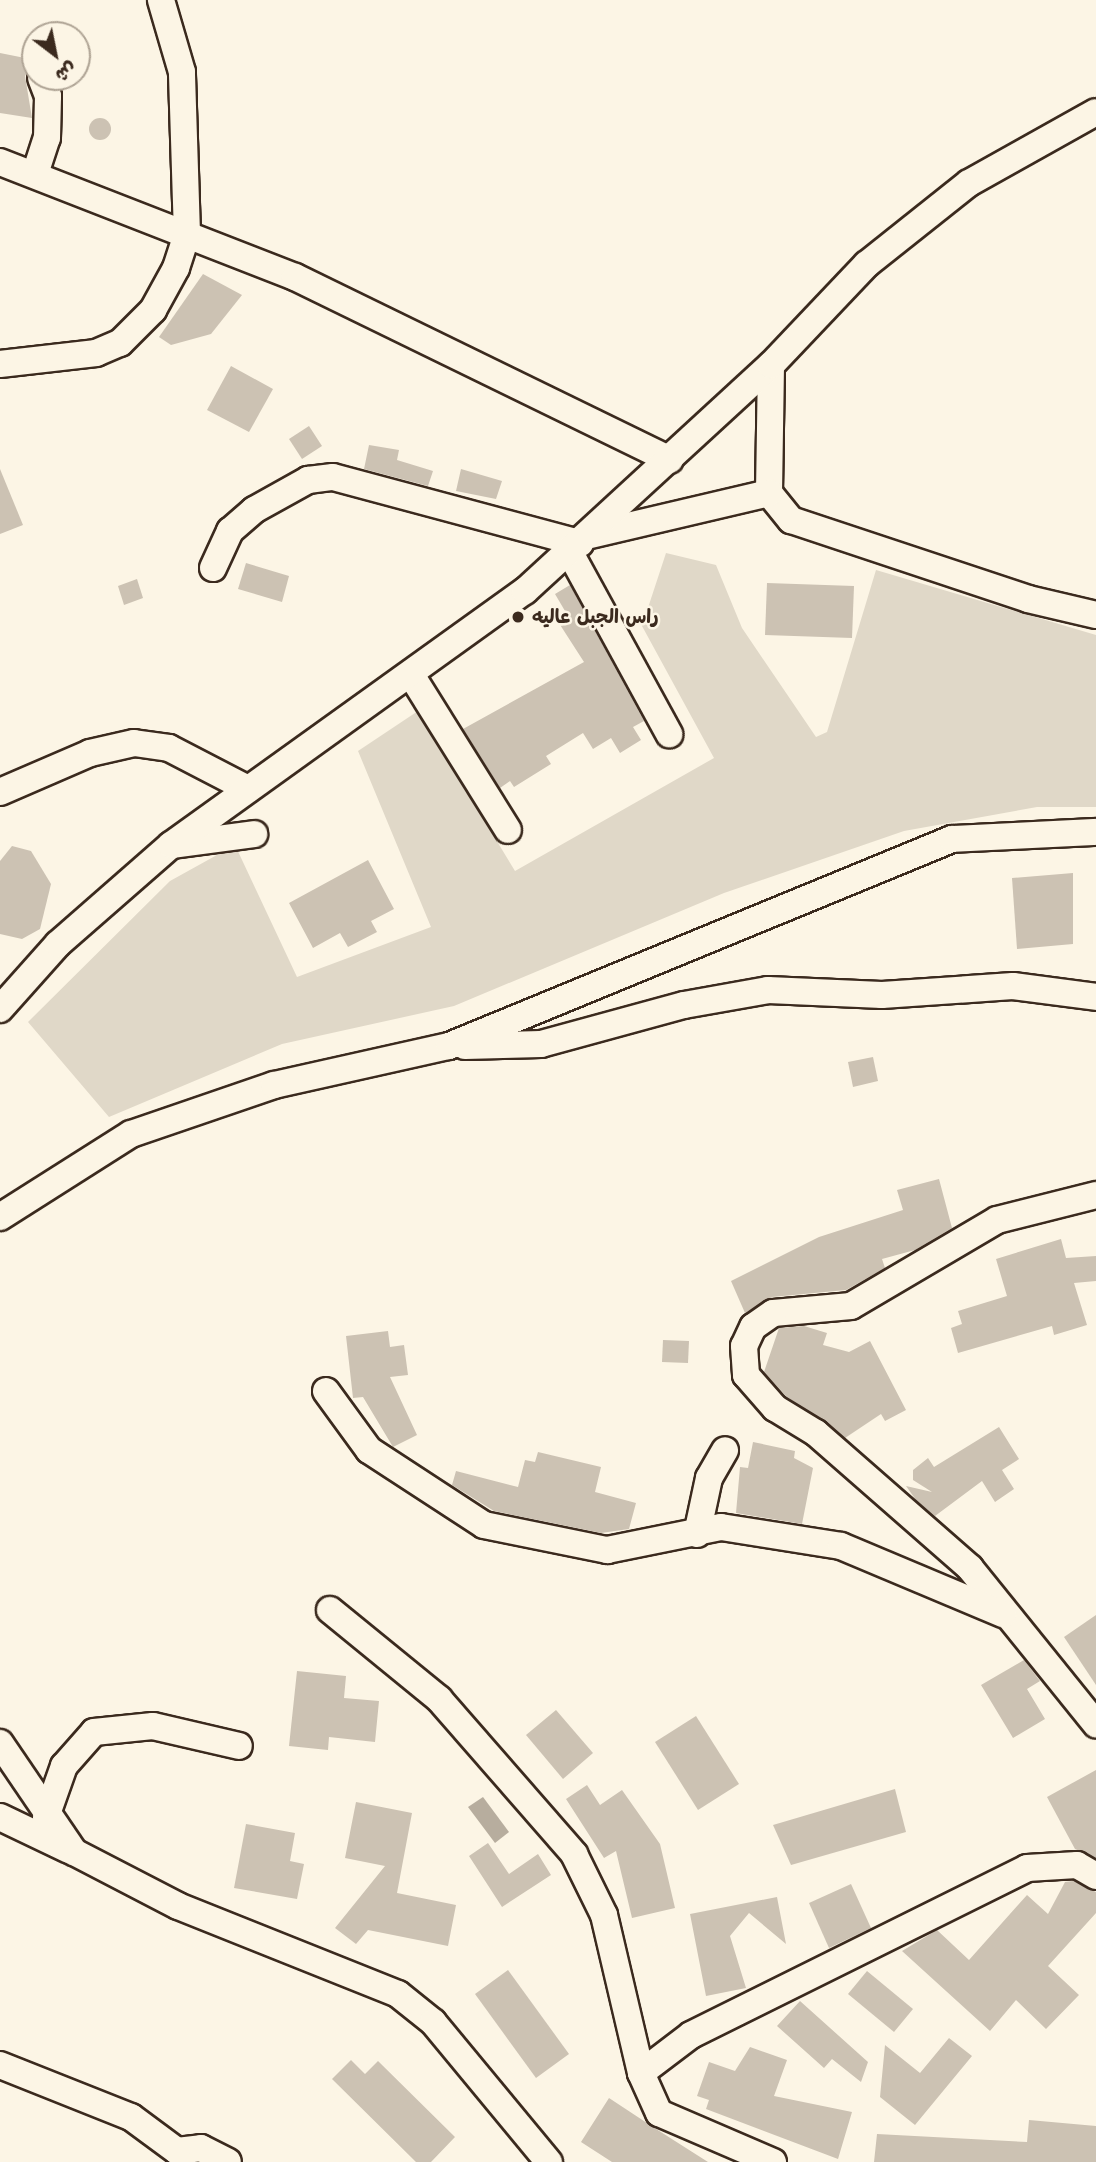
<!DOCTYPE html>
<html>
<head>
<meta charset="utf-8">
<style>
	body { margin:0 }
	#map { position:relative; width:1096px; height:2162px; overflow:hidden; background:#fcf5e5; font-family:"Shantell Sans","Playpen Sans Arabic",sans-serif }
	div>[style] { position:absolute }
	.green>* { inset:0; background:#e0d8c8 }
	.water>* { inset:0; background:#b7ad9e }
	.building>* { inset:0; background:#ccc2b3 }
	.round { border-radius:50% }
	.roads { filter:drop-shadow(2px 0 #3b2a1e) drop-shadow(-2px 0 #3b2a1e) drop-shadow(0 2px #3b2a1e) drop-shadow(0 -2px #3b2a1e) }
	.minor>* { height:26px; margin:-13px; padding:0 13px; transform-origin:13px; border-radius:13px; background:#fcf5e5 }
	.dots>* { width:19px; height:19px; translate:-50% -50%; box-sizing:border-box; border:4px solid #fcf5e5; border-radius:50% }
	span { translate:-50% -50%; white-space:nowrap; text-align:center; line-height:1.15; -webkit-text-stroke:5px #fcf5e5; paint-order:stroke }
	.poi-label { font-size:19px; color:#3b2a1e; font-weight:700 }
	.left { translate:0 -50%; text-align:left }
	.north { position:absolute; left:21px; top:21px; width:70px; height:70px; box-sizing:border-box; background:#fcf5e5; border:2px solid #afa495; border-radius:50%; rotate:148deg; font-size:19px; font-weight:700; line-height:28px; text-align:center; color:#3b2a1e }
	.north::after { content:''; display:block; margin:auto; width:24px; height:32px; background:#3b2a1e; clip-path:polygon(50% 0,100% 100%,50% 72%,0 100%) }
</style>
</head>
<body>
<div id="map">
	<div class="green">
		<i style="clip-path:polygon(666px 553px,716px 565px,742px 628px,816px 737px,827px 732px,876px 570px,1096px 635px,1096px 807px,1037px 807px,904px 831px,724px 893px,454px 1006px,282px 1044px,109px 1117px,28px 1022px,170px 881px,235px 845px,297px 977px,431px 927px,358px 751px,418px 711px,515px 871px,714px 758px,642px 626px)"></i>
	</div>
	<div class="water">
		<i style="clip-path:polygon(483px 1797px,509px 1832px,495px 1843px,468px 1807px)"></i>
	</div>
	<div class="building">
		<i style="clip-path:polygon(0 53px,35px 60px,25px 76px,32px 118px,0 113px)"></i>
		<i class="round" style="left:89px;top:118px;width:22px;height:22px"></i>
		<i style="clip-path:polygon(203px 274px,242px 295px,211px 334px,171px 345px,159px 337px)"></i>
		<i style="clip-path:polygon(231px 366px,273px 389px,249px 432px,207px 410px)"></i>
		<i style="clip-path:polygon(309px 426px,322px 446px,302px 459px,289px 439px)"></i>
		<i style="clip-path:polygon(369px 445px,399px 450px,397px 460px,433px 471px,428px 486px,364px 469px)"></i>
		<i style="clip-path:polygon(0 469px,23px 525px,0 534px)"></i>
		<i style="clip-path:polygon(461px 469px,502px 481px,496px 499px,456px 491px)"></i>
		<i style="clip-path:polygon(246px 563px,289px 576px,282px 602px,238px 589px)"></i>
		<i style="clip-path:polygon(137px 579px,143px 598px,124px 605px,118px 586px)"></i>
		<i style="clip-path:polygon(767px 583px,854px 586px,852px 638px,765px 635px)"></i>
		<i style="clip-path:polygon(570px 585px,644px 721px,633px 727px,641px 740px,620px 753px,611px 738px,593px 749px,583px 733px,546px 756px,551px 764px,514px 787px,510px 781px,500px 788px,463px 729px,584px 662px,555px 617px,565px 611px,555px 594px)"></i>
		<i style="clip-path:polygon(12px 846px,31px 851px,51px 884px,40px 929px,22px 939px,0 934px,0 861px)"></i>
		<i style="clip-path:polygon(368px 860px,394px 909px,371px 921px,377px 932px,348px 947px,340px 933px,313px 948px,289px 903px)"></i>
		<i style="clip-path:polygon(1073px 873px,1073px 944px,1017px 949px,1012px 878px)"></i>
		<i style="clip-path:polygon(873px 1057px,878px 1081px,853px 1087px,848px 1062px)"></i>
		<i style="clip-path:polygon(939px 1179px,952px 1228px,915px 1250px,882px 1259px,885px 1268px,846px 1290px,772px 1297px,745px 1313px,731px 1281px,819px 1237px,903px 1210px,897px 1190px)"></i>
		<i style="clip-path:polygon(1061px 1239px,1066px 1258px,1096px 1256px,1096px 1281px,1074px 1283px,1087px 1325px,1054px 1335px,1052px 1326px,958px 1353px,951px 1328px,962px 1324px,958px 1311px,1007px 1296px,996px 1259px)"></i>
		<i style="clip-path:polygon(804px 1326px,827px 1333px,823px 1345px,849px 1352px,870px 1341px,906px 1410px,885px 1421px,881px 1414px,845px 1438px,786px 1396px,764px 1372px,779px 1328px)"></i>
		<i style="clip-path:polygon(388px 1331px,390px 1347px,404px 1345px,408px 1375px,390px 1377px,417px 1435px,393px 1447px,363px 1397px,353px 1398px,346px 1336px)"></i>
		<i style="clip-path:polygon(663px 1340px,689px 1341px,688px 1363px,662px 1362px)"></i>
		<i style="clip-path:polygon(999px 1427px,1019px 1459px,1002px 1470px,1014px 1489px,995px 1502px,982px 1481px,935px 1516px,916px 1500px,906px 1486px,932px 1492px,913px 1480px,913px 1470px,928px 1458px,934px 1467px)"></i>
		<i style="clip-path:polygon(753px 1442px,795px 1451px,794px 1458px,813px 1468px,802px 1524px,736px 1513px,740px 1467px,748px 1468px)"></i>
		<i style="clip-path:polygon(538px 1452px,601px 1467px,595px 1492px,636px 1503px,629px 1529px,601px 1533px,494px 1511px,452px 1485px,456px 1471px,518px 1487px,525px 1460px,535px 1462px)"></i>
		<i style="clip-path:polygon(1096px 1615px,1096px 1685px,1064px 1637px)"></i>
		<i style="clip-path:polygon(1024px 1660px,1040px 1681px,1027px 1689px,1045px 1719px,1013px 1738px,981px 1685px)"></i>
		<i style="clip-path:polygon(297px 1671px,346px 1676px,344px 1698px,379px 1701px,375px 1742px,329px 1737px,328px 1750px,289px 1746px)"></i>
		<i style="clip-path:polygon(556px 1710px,593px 1753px,563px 1779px,526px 1735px)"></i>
		<i style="clip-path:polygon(696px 1716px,739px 1784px,698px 1810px,655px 1742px)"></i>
		<i style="clip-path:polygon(1096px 1770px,1096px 1858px,1075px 1849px,1047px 1797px)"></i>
		<i style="clip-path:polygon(587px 1785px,600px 1805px,622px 1790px,660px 1844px,675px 1908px,632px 1918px,616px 1851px,604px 1858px,566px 1799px)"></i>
		<i style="clip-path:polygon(895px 1789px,906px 1832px,791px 1865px,773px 1825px)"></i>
		<i style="clip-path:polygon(356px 1802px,412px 1813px,397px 1893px,456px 1905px,448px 1946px,368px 1930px,356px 1944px,335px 1928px,385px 1866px,345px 1858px)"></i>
		<i style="clip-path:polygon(246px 1824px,295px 1833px,290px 1861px,304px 1864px,297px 1899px,234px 1888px)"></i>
		<i style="clip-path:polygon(488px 1843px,509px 1874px,538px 1854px,551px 1875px,502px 1907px,469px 1856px)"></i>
		<i style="clip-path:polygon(1073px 1881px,1096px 1892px,1096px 1913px,1048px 1966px,1079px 1995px,1046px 2029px,1016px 2000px,990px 2031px,902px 1951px,937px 1930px,969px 1960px,1027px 1895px,1048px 1914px,1065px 1882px)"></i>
		<i style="clip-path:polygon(851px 1884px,871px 1928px,829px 1948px,809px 1903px)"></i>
		<i style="clip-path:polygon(777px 1897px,786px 1944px,749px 1913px,730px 1936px,746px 1988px,706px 1996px,690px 1914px)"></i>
		<i style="clip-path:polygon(508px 1970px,569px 2054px,536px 2078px,475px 1994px)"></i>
		<i style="clip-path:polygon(867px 1971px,913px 2009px,894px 2032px,848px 1994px)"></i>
		<i style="clip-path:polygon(800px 2001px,868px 2062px,861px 2082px,832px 2059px,824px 2068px,777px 2026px)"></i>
		<i style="clip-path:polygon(949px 2038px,972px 2056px,915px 2125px,880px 2097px,885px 2045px,920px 2073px)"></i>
		<i style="clip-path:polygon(750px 2047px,787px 2060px,774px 2096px,852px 2112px,838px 2159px,706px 2109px,709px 2100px,697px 2096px,709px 2062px,735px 2071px)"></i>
		<i style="clip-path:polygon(351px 2060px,365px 2074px,378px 2061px,455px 2137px,431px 2162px,416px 2162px,332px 2079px)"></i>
		<i style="clip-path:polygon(609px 2098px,653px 2127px,708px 2162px,612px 2162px,581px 2142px)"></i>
		<i style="clip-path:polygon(1029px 2120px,1096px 2126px,1096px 2162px,874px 2162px,877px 2134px,1027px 2142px)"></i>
	</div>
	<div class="roads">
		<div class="minor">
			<i style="left:0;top:162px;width:317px;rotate:21.3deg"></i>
			<i style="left:295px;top:277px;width:417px;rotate:26deg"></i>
			<i style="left:35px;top:174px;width:38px;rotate:-72deg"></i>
			<i style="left:47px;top:138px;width:42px;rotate:-88.6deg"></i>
			<i style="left:48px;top:96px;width:19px;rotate:-111deg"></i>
			<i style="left:0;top:364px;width:97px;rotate:-6.5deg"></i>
			<i style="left:96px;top:353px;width:26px;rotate:-23deg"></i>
			<i style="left:120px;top:343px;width:47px;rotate:-45deg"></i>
			<i style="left:153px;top:310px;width:48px;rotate:-61.3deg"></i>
			<i style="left:176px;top:268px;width:36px;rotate:-72deg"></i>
			<i style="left:187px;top:234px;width:162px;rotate:-91.8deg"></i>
			<i style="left:182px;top:72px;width:75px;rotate:-106.3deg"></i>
			<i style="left:771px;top:365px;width:128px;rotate:90.9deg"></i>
			<i style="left:769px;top:493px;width:35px;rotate:51deg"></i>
			<i style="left:791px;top:520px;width:250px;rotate:18.4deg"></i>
			<i style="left:1028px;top:599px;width:70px;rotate:13.2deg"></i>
			<i style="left:590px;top:535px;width:184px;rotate:-13.2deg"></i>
			<i style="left:569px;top:551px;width:209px;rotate:61.3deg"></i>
			<i style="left:213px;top:568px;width:41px;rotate:-65.3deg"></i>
			<i style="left:230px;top:531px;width:32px;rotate:-41deg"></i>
			<i style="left:254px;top:510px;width:62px;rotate:-29.1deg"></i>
			<i style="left:308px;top:480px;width:25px;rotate:-7deg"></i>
			<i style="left:333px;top:477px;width:256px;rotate:15deg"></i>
			<i style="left:413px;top:678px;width:179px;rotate:58deg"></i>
			<i style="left:0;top:792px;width:98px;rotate:-23.4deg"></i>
			<i style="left:90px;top:753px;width:45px;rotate:-12.8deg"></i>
			<i style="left:134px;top:743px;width:35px;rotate:8deg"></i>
			<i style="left:169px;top:748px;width:89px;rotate:27.4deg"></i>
			<i style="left:173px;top:845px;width:82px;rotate:-7.7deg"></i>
			<i style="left:0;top:1009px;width:87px;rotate:-48.3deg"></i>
			<i style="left:58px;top:944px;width:150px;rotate:-41.2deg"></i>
			<i style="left:171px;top:845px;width:436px;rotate:-35.7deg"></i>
			<i style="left:525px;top:591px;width:334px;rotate:-42.6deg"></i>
			<i style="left:771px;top:365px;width:139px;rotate:-46.5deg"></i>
			<i style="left:867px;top:264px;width:130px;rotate:-38.5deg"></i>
			<i style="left:969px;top:183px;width:145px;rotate:-29.2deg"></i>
			<i style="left:465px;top:1046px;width:76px;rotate:-1.5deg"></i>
			<i style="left:541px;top:1044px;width:148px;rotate:-15.3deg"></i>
			<i style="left:684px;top:1005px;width:85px;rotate:-10.1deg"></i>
			<i style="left:768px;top:990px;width:114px;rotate:2.5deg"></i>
			<i style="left:882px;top:995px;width:131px;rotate:-3.9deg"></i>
			<i style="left:1013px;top:986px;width:84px;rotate:7.5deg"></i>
			<i style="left:1096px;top:1195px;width:102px;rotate:165.8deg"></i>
			<i style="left:997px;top:1220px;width:169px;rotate:149.5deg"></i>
			<i style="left:851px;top:1306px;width:78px;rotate:174.9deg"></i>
			<i style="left:773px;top:1313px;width:24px;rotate:145deg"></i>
			<i style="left:753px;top:1327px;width:21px;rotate:115deg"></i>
			<i style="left:744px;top:1346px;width:29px;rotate:86deg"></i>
			<i style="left:746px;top:1375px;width:44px;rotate:48.7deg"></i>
			<i style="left:775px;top:1408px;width:48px;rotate:31.4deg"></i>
			<i style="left:816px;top:1433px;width:205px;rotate:41.2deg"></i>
			<i style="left:970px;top:1568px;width:201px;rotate:51.1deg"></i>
			<i style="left:0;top:1217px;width:155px;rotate:-32.4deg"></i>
			<i style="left:131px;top:1134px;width:151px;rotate:-18.9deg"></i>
			<i style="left:274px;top:1085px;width:179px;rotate:-12.6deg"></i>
			<i style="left:449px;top:1046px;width:544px;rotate:-22.37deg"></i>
			<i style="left:952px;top:839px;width:144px;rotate:-2.8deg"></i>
			<i style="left:326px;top:1391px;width:73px;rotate:53.9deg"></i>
			<i style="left:369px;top:1450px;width:137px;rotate:33.1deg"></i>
			<i style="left:484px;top:1525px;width:126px;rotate:11.5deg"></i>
			<i style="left:607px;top:1550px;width:116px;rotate:-11.4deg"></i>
			<i style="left:721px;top:1527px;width:121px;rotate:9deg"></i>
			<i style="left:841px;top:1546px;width:176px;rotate:22.8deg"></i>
			<i style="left:697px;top:1534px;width:57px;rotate:-77.9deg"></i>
			<i style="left:709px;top:1478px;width:32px;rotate:-60deg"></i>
			<i style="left:330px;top:1610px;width:141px;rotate:39.2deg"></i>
			<i style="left:439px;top:1699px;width:206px;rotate:48.9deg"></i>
			<i style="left:574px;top:1854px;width:68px;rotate:63.8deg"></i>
			<i style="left:604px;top:1915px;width:162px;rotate:76.8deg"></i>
			<i style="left:0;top:1743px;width:132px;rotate:55.8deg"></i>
			<i style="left:74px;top:1852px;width:117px;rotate:27.4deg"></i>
			<i style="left:178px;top:1906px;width:237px;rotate:21.8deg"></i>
			<i style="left:398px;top:1994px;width:45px;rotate:38.7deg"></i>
			<i style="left:433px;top:2022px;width:182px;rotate:50.4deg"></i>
			<i style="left:0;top:1817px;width:76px;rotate:25.6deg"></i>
			<i style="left:46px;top:1817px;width:54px;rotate:-70.6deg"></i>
			<i style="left:64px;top:1766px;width:45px;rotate:-48.6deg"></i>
			<i style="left:94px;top:1732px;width:59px;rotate:-5.8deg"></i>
			<i style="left:153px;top:1726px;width:88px;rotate:13.1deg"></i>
			<i style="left:0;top:2065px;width:141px;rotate:21.7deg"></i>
			<i style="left:131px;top:2117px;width:57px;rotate:36.5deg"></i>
			<i style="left:177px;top:2151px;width:24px;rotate:-7deg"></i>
			<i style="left:201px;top:2148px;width:30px;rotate:27deg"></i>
			<i style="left:773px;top:2162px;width:124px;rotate:-156.7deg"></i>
			<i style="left:659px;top:2113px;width:44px;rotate:-114.2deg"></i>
			<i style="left:641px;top:2073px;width:63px;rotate:-37.2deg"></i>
			<i style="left:691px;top:2035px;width:375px;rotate:-26.4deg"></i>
			<i style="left:1027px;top:1868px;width:50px;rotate:-3.4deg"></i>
			<i style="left:1077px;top:1865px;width:22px;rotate:30deg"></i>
		</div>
	</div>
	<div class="dots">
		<i style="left:518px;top:617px;background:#3b2a1e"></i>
	</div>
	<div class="poi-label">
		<span class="left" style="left:532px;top:617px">راس الجبل عاليه</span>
	</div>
	<div class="north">ش</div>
</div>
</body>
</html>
